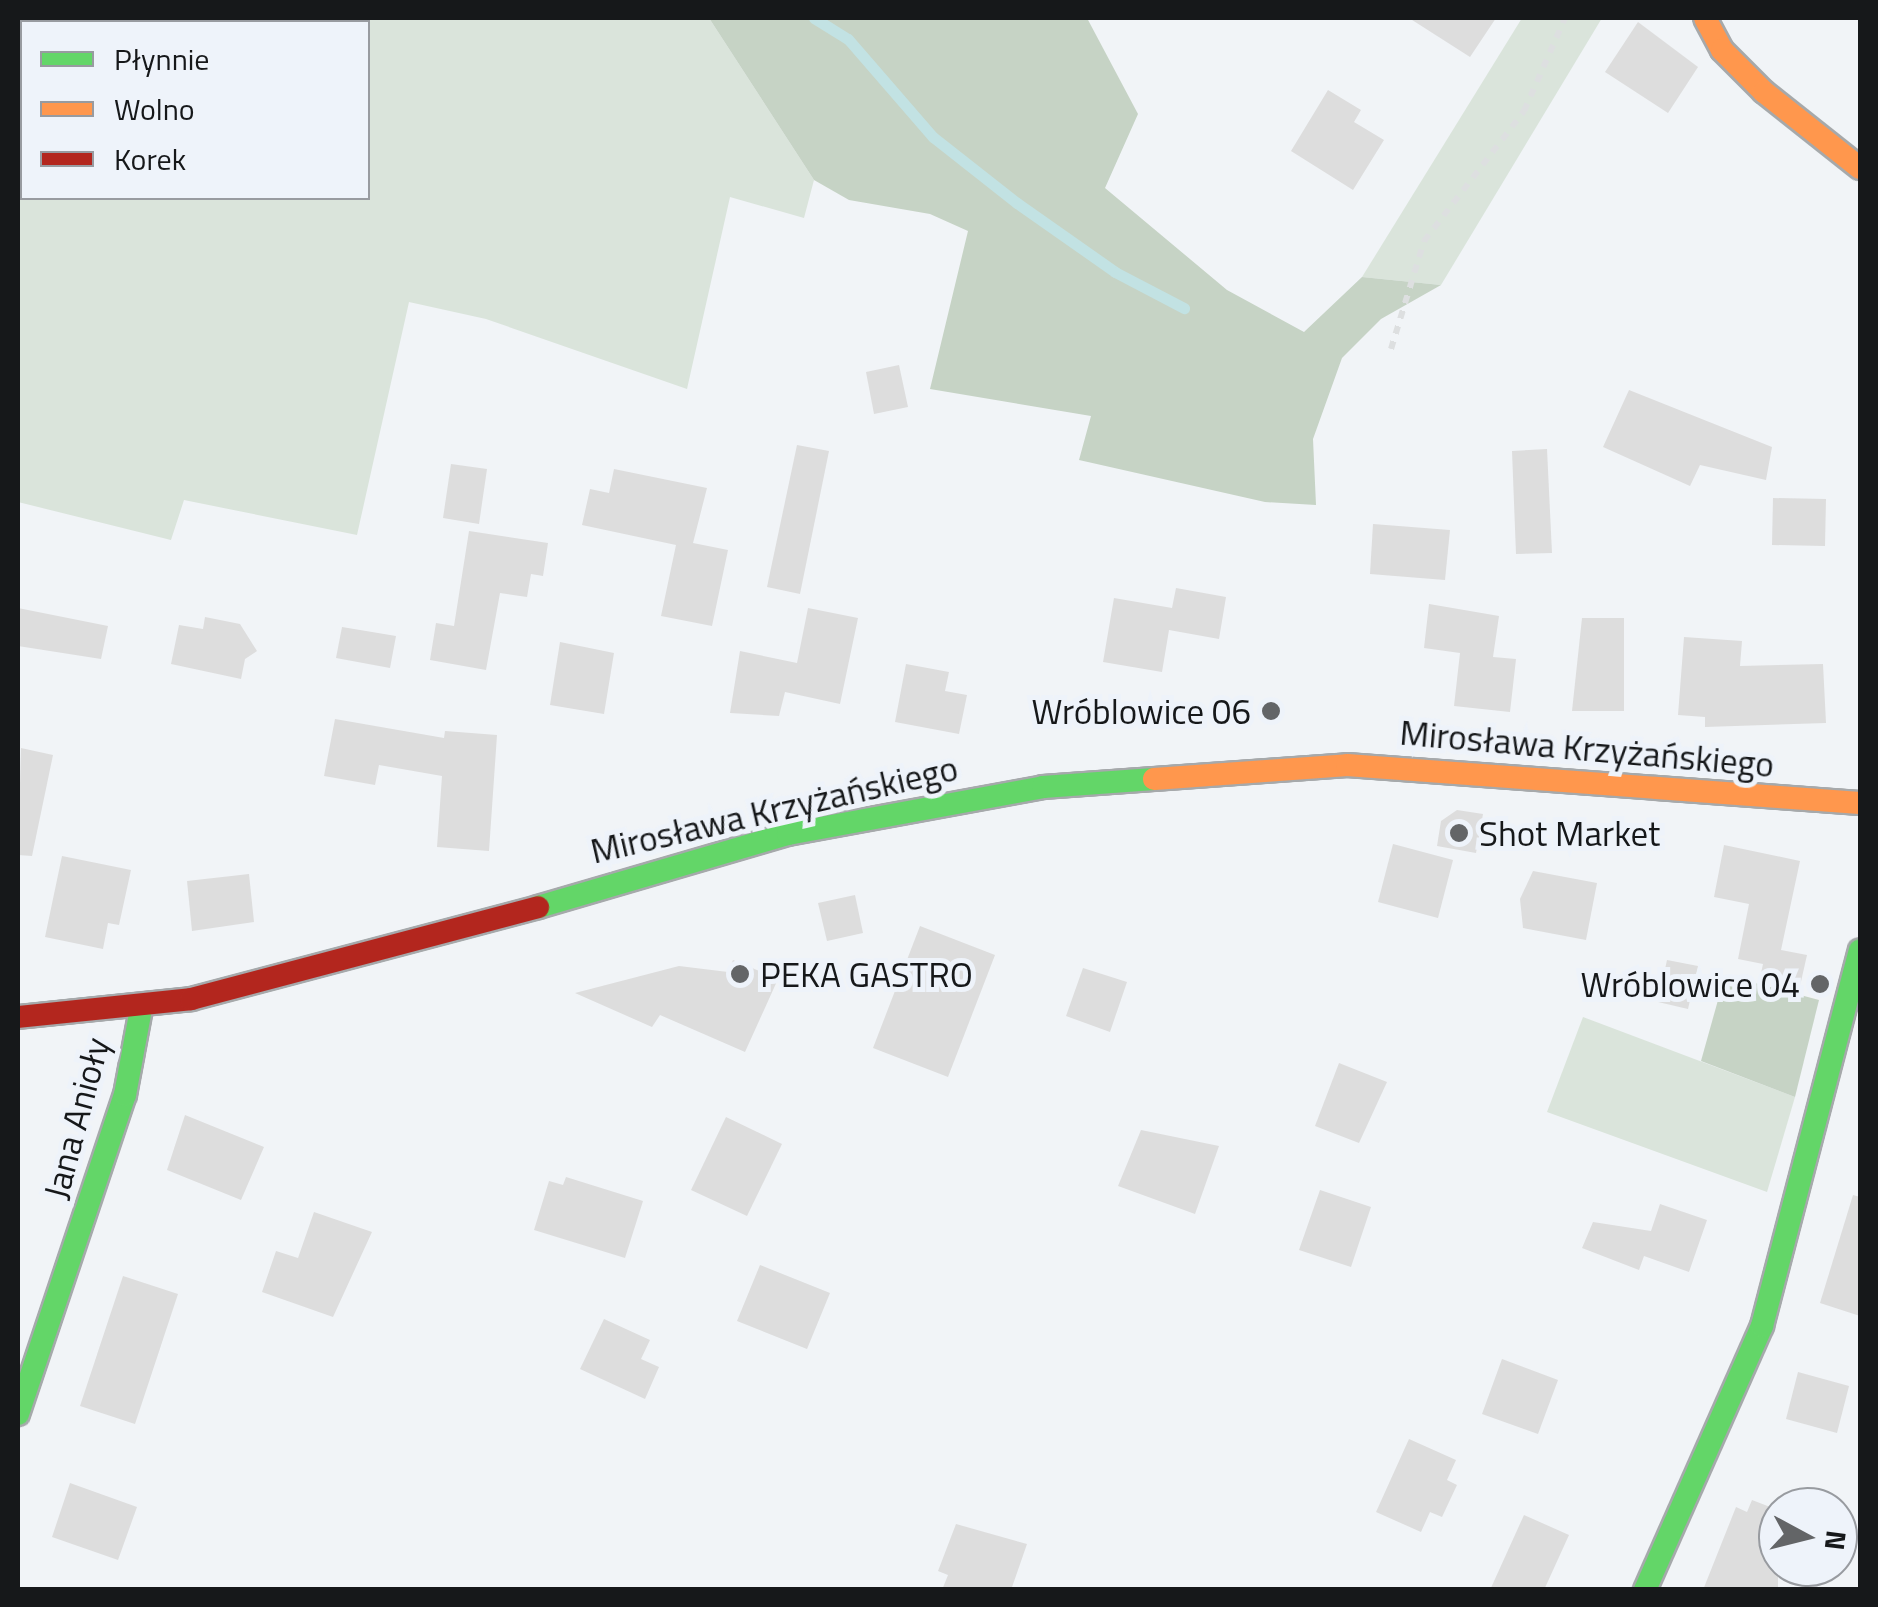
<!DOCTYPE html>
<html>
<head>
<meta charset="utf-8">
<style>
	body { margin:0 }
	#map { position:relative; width:1878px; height:1607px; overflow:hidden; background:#f1f4f7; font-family:"Titillium Web",sans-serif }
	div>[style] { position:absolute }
	.green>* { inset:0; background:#dae4db }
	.forest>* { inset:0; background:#c6d3c5 }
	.stream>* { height:11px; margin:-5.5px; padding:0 5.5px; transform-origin:5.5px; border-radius:5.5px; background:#c2e2e3 }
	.building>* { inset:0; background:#ddd }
	.path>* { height:6px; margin-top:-3px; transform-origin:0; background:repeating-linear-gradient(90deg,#dddfe0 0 8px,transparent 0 16px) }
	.roads { filter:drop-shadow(2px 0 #a6a9ab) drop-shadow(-2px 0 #a6a9ab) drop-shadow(0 2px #a6a9ab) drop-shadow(0 -2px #a6a9ab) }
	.fast>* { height:22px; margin:-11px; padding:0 11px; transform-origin:11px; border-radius:11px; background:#63d668 }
	.slow>* { height:22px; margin:-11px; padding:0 11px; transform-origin:11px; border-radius:11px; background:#ff974d }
	.jam>* { height:22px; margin:-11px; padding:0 11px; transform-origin:11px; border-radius:11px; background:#b3261e }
	.dots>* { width:28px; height:28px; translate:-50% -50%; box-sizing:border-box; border:5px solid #eef3fa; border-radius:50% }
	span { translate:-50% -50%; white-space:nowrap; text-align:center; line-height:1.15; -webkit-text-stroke:10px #eef3fa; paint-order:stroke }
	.poi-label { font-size:35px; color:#16181a }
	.right { translate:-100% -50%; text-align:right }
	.left { translate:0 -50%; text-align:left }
	.street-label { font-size:35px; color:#16181a }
	.frame { position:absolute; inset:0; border:20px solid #16181a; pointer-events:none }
	.legend { position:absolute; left:20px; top:20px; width:350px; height:180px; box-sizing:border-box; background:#eef3fa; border:2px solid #989ba0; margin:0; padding:12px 18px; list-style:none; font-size:30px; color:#16181a }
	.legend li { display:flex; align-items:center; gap:20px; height:50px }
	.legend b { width:50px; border:2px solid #989ba0 }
	.north { position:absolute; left:1758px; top:1487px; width:100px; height:100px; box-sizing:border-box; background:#eef3fa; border:2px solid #989ba0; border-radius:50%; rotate:97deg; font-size:28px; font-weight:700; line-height:40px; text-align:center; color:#16181a }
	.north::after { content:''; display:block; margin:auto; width:35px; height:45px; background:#636567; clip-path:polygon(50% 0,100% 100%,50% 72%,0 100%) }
</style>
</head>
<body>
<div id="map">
	<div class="green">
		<i style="clip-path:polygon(evenodd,18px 18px,709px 18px,814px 180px,804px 218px,730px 197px,687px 389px,486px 319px,409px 302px,357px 535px,184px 500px,171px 540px,18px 502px,18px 18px,22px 22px,368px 22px,368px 198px,22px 198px,22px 22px)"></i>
		<i style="clip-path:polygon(1522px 18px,1602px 18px,1441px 285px,1362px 277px)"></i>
		<i style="clip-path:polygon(1583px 1017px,1795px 1097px,1767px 1192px,1547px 1112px)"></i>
	</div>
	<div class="forest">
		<i style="clip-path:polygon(709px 18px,1087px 18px,1138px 114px,1105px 188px,1227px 290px,1304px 332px,1362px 277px,1441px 285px,1381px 319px,1342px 358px,1313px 439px,1316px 505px,1265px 502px,1079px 460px,1091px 416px,930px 389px,968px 231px,930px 214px,849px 200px,814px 180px)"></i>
		<i style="clip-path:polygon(1725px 975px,1819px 1000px,1795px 1097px,1701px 1061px)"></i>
	</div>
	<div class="stream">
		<i style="left:814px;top:18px;width:40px;rotate:32deg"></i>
		<i style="left:848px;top:39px;width:130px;rotate:49.1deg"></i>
		<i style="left:933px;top:137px;width:107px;rotate:38.2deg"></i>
		<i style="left:1017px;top:203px;width:120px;rotate:35.1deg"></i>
		<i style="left:1115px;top:272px;width:78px;rotate:27.6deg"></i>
	</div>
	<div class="building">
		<i style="clip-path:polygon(1409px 18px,1496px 18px,1470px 57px)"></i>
		<i style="clip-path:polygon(1638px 22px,1698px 67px,1668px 113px,1605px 72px)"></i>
		<i style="clip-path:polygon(1328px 90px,1361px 110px,1354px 122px,1384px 140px,1353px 190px,1291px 151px)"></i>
		<i style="clip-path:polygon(899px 365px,908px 407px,874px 414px,866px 372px)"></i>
		<i style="clip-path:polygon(1629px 390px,1772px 447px,1766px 480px,1700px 465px,1690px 486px,1603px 447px)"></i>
		<i style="clip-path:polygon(797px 445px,829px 451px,800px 594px,767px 587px)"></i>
		<i style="clip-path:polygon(1547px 449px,1552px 553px,1516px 554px,1512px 451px)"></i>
		<i style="clip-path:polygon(451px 464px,487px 469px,479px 524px,443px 518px)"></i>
		<i style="clip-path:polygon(614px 469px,707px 488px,693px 543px,728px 550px,712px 626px,661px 616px,676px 545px,582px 525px,590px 489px,609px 493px)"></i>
		<i style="clip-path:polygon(1773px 498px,1826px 499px,1825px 546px,1772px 545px)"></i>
		<i style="clip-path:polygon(1373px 524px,1450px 530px,1445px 580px,1370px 574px)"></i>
		<i style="clip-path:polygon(469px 531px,548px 543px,543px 576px,531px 574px,527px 597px,500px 593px,486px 670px,430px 660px,436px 623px,454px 626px)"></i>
		<i style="clip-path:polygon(1176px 588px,1226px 597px,1219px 639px,1169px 630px,1162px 672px,1103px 662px,1114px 598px,1172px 608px)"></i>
		<i style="clip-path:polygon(1429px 604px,1499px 616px,1493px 657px,1516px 659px,1510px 712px,1454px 706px,1460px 653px,1424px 648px)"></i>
		<i style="clip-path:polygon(18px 608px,108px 626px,101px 659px,18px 646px)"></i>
		<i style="clip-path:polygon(808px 608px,858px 618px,840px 704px,785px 692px,779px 716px,730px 713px,740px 651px,797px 663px)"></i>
		<i style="clip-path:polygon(205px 617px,240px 624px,257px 651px,245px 659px,241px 679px,171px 664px,179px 625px,203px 629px)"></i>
		<i style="clip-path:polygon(1582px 618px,1624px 618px,1624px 711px,1572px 711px)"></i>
		<i style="clip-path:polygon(342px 627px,396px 636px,390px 668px,336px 658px)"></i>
		<i style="clip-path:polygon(1684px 637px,1742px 641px,1740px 666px,1823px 664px,1826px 723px,1705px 727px,1705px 717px,1678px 715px)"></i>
		<i style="clip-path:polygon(560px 642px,614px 653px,604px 714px,550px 705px)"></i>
		<i style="clip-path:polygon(906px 664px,949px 672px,945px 691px,967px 695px,959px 734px,895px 722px)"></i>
		<i style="clip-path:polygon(335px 719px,444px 738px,445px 731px,497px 735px,489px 851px,437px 847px,442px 776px,379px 765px,375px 785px,324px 776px)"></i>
		<i style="clip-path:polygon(21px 748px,53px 755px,32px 856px,18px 855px)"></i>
		<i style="clip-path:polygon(1457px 810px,1483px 814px,1476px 853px,1437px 846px,1441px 821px)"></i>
		<i style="clip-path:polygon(1393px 844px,1453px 860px,1438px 918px,1378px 902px)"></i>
		<i style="clip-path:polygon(1724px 845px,1800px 861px,1781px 950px,1807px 955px,1800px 986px,1760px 978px,1763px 964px,1738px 959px,1749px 904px,1714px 897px)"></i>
		<i style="clip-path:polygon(62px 856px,131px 870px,119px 925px,108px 923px,103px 949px,45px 937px)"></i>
		<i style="clip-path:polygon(1533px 871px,1597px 883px,1586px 940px,1523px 928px,1520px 899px)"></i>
		<i style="clip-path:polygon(249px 874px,254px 922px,192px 931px,187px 881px)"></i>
		<i style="clip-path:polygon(855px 895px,863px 933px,827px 941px,818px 903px)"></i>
		<i style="clip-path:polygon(920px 926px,995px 955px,948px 1077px,873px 1048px)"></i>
		<i style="clip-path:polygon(733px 960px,778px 979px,745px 1052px,660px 1015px,652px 1027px,575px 993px,679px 966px,728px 972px)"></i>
		<i style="clip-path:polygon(1667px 960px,1698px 966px,1688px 1009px,1658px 1002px)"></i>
		<i style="clip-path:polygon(1083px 968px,1127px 982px,1110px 1032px,1066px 1016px)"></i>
		<i style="clip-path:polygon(1339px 1063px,1387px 1082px,1359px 1143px,1315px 1126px)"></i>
		<i style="clip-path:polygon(185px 1115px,264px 1147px,241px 1200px,167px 1170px)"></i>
		<i style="clip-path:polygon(726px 1117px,782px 1144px,747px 1216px,691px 1190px)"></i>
		<i style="clip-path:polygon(1141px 1130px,1219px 1146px,1195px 1214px,1118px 1186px)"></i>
		<i style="clip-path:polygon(566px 1177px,643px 1201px,625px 1258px,534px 1230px,549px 1181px,563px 1185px)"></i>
		<i style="clip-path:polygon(1320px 1190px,1371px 1207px,1351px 1267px,1299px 1250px)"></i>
		<i style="clip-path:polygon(1853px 1195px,1860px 1197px,1860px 1316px,1820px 1303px)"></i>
		<i style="clip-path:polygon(1660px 1204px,1707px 1220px,1689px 1272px,1644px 1256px,1639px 1270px,1582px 1248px,1593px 1222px,1651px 1231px)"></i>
		<i style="clip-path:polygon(314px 1212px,372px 1232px,333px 1317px,262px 1292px,276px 1251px,298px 1258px)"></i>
		<i style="clip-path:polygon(760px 1265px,830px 1293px,807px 1349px,737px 1321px)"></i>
		<i style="clip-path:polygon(123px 1276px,178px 1294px,135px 1424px,80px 1406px)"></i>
		<i style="clip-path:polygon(604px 1319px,650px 1340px,641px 1359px,659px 1367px,645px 1399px,580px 1369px)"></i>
		<i style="clip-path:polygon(1502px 1359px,1558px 1380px,1538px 1434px,1482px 1414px)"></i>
		<i style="clip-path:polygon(1798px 1372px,1849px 1386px,1837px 1433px,1786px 1419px)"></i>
		<i style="clip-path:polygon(1409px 1439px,1456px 1460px,1447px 1480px,1457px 1485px,1442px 1517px,1430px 1512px,1421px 1532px,1376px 1512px)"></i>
		<i style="clip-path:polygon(70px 1483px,137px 1507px,118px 1560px,52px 1537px)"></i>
		<i style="clip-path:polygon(1752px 1500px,1778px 1510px,1778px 1590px,1703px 1590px,1736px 1507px,1747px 1512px)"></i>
		<i style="clip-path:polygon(1524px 1515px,1569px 1535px,1544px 1590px,1490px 1590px)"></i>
		<i style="clip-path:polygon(956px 1524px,1027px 1544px,1011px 1590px,942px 1590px,948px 1575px,938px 1571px)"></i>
	</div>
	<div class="path">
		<i style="left:1391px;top:349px;width:113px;rotate:-73deg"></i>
		<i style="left:1424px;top:241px;width:164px;rotate:-52.4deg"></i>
		<i style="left:1524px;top:111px;width:102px;rotate:-66.2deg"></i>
	</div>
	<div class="roads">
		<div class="fast">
			<i style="left:538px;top:907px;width:260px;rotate:-16.3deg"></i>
			<i style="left:788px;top:834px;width:259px;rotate:-10.4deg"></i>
			<i style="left:1043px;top:787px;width:111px;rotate:-4.1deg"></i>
			<i style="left:18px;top:1414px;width:336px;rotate:-71.5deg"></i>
			<i style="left:125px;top:1095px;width:87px;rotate:-79.5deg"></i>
			<i style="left:1645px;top:1590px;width:289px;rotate:-66.1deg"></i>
			<i style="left:1762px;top:1326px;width:388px;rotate:-75.4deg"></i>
		</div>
		<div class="slow">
			<i style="left:1705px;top:18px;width:36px;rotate:62deg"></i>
			<i style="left:1722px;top:50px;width:59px;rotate:45deg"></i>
			<i style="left:1764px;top:92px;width:122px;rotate:38.4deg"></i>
			<i style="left:1154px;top:779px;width:194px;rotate:-4.1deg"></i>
			<i style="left:1347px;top:765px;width:514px;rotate:4.24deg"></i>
		</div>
		<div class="jam">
			<i style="left:18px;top:1017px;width:174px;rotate:-5.9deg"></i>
			<i style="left:191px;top:999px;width:359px;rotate:-14.8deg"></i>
		</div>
	</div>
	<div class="dots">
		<i style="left:1271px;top:711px;background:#636567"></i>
		<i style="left:1459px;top:833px;background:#636567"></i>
		<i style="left:740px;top:974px;background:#636567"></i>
		<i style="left:1820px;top:984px;background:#636567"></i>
	</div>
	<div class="poi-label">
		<span class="right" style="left:1251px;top:711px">Wróblowice 06</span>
		<span class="left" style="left:1479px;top:833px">Shot Market</span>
		<span class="left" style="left:760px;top:974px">PEKA GASTRO</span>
		<span class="right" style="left:1800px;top:984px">Wróblowice 04</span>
	</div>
	<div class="street-label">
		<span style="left:1587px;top:748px;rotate:5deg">Mirosława Krzyżańskiego</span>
		<span style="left:774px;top:809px;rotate:-13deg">Mirosława Krzyżańskiego</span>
		<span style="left:76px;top:1118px;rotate:-75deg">Jana Anioły</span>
	</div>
	<div class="frame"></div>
	<ul class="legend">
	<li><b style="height:12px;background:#63d668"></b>Płynnie</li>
	<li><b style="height:12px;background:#ff974d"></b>Wolno</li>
	<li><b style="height:12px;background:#b3261e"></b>Korek</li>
	</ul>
	<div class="north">N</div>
</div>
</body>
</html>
